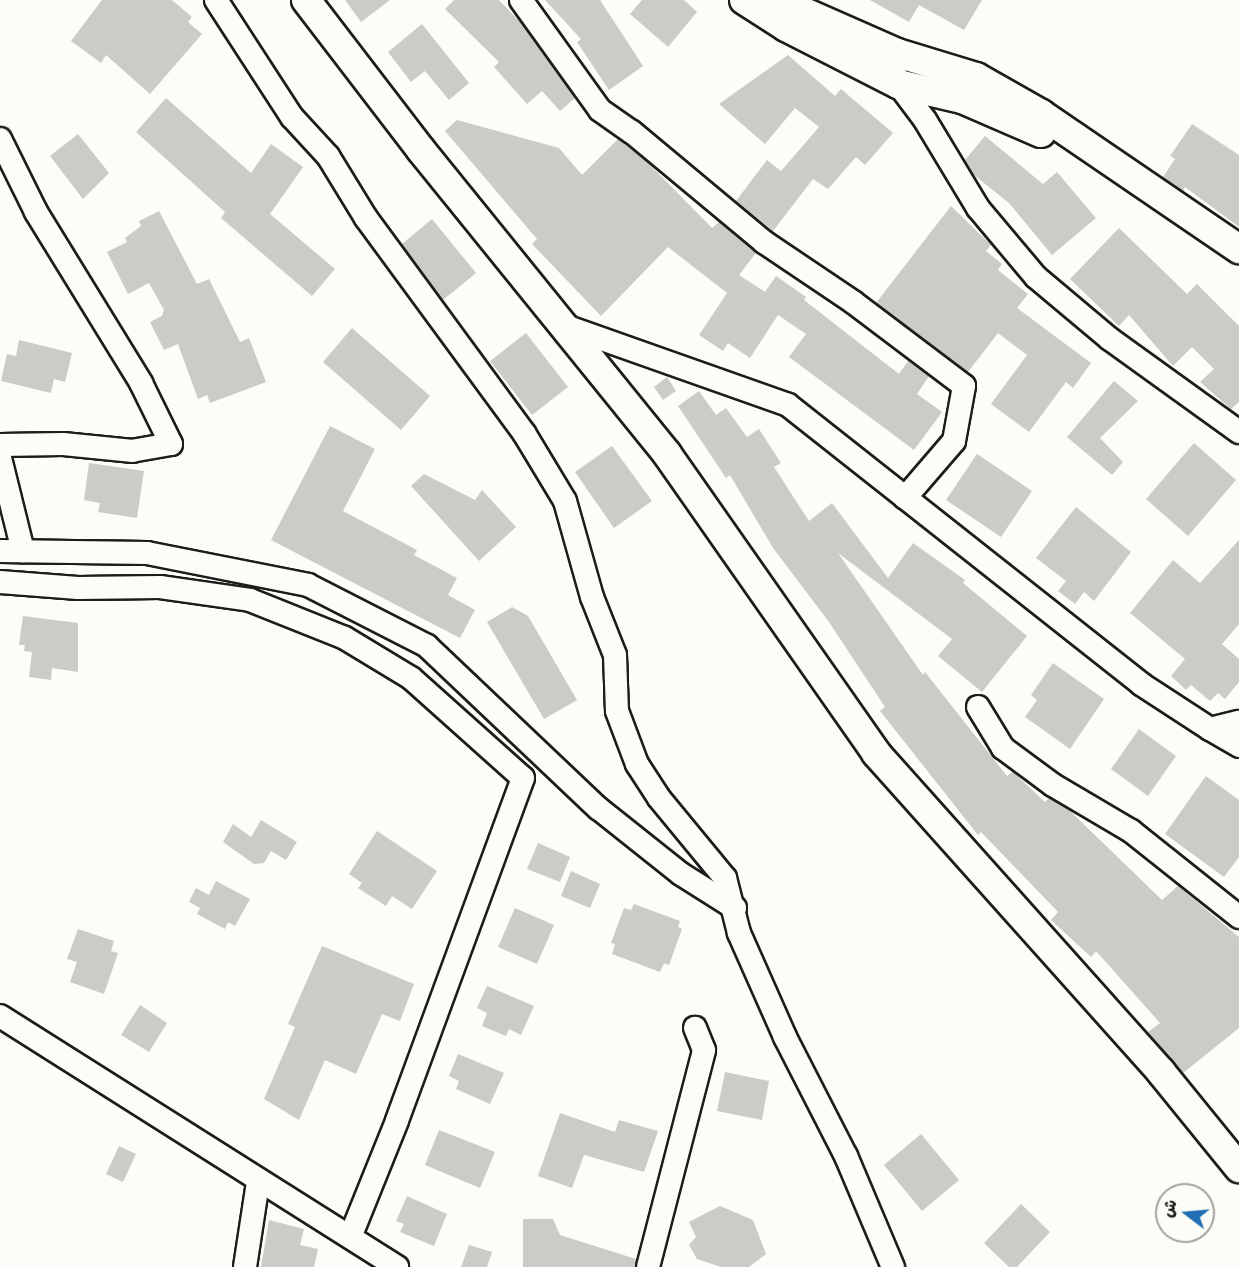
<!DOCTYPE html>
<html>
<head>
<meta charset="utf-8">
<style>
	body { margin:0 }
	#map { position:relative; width:1239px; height:1267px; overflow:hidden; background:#fdfcf7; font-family:"Architects Daughter","Playpen Sans Arabic",sans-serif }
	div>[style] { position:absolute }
	.building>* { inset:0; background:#cccbc8 }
	.roads { filter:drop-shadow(2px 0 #1c1c1c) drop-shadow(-2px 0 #1c1c1c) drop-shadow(0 2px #1c1c1c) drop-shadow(0 -2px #1c1c1c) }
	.minor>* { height:22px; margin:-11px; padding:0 11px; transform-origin:11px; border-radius:11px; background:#fdfcf7 }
	.major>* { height:28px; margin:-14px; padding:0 14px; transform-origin:14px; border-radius:14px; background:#fdfcf7 }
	span { translate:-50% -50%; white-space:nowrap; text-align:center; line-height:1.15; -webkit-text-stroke:5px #fdfcf7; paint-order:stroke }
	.north { position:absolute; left:1155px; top:1183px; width:60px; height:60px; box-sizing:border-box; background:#fdfcf7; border:2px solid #a3a29f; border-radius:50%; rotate:286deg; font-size:16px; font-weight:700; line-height:24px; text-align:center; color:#1c1c1c }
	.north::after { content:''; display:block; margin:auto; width:21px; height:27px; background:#1f6fb2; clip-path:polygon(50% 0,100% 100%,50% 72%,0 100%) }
</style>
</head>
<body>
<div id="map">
	<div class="building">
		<i style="clip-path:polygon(102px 0,172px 0,192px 17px,188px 22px,202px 34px,150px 94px,106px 55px,101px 63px,71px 41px)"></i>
		<i style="clip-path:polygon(345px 0,390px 0,361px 22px)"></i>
		<i style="clip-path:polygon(454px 0,499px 0,520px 22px,575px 98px,560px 111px,542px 91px,527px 104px,494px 67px,499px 62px,445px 9px)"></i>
		<i style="clip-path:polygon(545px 0,600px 0,643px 66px,609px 90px,577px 42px,581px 39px)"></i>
		<i style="clip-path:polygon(642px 0,684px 0,697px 12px,668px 47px,630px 14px)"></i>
		<i style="clip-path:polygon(870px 0,982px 0,964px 30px,919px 5px,909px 22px)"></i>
		<i style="clip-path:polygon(422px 24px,469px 83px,449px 100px,425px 71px,411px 82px,388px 52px)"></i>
		<i style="clip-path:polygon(788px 55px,835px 96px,841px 89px,893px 133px,865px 165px,856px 157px,828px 189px,813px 179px,773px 231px,736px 201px,767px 160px,781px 171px,819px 127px,795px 108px,765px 144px,719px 104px)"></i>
		<i style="clip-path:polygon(166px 98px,251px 173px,271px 144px,303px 167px,270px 214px,335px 269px,312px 296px,221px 218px,225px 212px,136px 132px)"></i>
		<i style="clip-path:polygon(457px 120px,559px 148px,582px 175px,618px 139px,647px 162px,712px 228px,719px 222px,756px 253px,739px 275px,765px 292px,776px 276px,806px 297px,804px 300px,899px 374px,908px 361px,929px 376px,917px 394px,942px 412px,914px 450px,789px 357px,806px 334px,778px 315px,750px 358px,728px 343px,723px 351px,699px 335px,727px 293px,668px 247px,601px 316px,532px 244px,537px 239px,445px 131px)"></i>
		<i style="clip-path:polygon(1192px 124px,1239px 155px,1239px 227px,1185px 187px,1183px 191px,1163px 177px,1175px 159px,1170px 156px)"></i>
		<i style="clip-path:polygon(78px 134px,109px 173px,83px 199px,50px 156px)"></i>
		<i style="clip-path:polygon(985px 136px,1043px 184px,1057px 172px,1096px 218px,1052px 255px,1009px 203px,974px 175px,965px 160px)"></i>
		<i style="clip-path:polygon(951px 206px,991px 245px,986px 251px,1002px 264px,998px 270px,1028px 294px,1017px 308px,1091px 363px,1073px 388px,1066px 382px,1029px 432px,991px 404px,1027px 355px,998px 333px,968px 372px,876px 303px)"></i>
		<i style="clip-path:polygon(159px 211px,197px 284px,209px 279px,240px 342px,249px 338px,266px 382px,210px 403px,207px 395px,198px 399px,178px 344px,164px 350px,150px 322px,162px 316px,164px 310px,149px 283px,128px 294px,107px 252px,127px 242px,125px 238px,141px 226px,139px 221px)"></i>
		<i style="clip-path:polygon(432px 219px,476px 273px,443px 300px,402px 244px)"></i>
		<i style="clip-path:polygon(1119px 228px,1187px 294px,1197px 284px,1239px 326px,1239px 402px,1231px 409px,1200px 382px,1214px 369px,1192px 347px,1173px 366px,1129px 315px,1119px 326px,1070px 279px)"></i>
		<i style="clip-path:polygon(352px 328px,430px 396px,401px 430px,323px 362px)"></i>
		<i style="clip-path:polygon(526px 333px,568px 387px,532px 415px,490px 361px)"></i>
		<i style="clip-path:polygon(19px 340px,72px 353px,65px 382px,54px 379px,51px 393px,1px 381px,7px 354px,16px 356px)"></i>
		<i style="clip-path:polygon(667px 377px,676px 391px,663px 400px,654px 387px)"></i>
		<i style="clip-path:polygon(1114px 381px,1138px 401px,1100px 438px,1123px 462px,1112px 475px,1067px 437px)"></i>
		<i style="clip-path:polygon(699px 391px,716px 415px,726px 408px,747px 437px,759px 429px,781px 463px,774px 467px,809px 521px,832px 503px,888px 578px,913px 543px,965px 580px,963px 583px,1027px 636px,982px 692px,938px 656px,952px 639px,838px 553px,923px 675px,925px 672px,1007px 776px,1013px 772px,1045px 802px,1049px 798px,1069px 810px,1162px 900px,1178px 886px,1239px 937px,1239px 1028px,1183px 1073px,1148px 1032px,1160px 1023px,1096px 951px,1091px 957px,1051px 920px,1058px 912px,981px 832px,978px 835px,880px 711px,885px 707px,829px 622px,773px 548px,730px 475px,726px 478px,678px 406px)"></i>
		<i style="clip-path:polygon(330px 426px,375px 449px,343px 511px,417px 550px,414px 555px,457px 578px,448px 595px,475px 610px,460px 638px,271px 540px)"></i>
		<i style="clip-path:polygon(1194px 443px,1236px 480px,1188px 536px,1146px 499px)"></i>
		<i style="clip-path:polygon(612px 446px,652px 501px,614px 528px,575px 472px)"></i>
		<i style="clip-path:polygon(977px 454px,1032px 491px,1001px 537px,946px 500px)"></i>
		<i style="clip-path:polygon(89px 463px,144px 471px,137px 518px,98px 512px,100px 503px,84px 500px)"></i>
		<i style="clip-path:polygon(424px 474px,475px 500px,482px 490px,516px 527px,479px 561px,411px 486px)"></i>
		<i style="clip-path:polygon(1076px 507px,1131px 552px,1094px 601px,1084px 592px,1075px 604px,1058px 591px,1066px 581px,1036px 558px)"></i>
		<i style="clip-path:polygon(1239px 540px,1239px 624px,1222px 644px,1239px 659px,1239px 682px,1225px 699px,1218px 693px,1210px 701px,1191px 685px,1186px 690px,1171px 676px,1185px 659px,1130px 613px,1173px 560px,1200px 583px)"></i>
		<i style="clip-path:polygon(512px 607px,528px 616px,577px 700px,544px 719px,487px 622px)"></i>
		<i style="clip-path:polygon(23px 616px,78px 623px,78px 672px,52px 668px,51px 680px,29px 677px,32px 652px,24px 651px,25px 645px,19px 645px)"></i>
		<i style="clip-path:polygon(1053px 663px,1104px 699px,1070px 749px,1025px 717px,1037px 700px,1031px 695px)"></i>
		<i style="clip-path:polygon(1139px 729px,1176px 756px,1148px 796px,1111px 769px)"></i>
		<i style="clip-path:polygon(1206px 776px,1239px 800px,1239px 857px,1224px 877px,1165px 834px)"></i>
		<i style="clip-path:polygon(261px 820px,297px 842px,286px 860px,271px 851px,264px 863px,254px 864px,223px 842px,233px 824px,251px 837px)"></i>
		<i style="clip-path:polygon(377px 831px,437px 871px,412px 909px,392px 896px,386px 906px,358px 888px,362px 883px,349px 874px)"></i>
		<i style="clip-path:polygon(538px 843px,570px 857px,560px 882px,527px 869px)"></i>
		<i style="clip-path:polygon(571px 871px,600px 884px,590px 908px,561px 896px)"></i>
		<i style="clip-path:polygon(216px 881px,250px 899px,235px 926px,228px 922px,225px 929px,197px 914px,200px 908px,189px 902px,196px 888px,209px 895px)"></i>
		<i style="clip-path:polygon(634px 904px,680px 921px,678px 927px,682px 929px,669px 965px,664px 963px,660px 972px,612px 954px,615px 944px,611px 943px,624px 908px,631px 910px)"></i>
		<i style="clip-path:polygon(515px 908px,554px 925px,537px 964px,498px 947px)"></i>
		<i style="clip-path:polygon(78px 929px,114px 941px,111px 951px,118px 953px,104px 994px,70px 982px,77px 962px,67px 959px)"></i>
		<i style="clip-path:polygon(322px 946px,414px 984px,400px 1021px,382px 1014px,356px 1074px,325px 1060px,299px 1120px,264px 1099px,295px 1027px,288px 1024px)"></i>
		<i style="clip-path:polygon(487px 986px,534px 1006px,521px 1035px,509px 1029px,506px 1036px,482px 1026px,487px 1013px,477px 1008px)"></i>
		<i style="clip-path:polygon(140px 1005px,167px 1023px,149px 1052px,121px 1035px)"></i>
		<i style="clip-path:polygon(458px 1054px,504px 1073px,490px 1104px,456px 1089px,459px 1081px,449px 1076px)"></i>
		<i style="clip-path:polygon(725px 1072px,769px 1081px,762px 1120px,717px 1111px)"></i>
		<i style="clip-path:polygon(560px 1113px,615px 1132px,619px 1120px,658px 1131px,644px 1172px,584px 1155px,572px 1188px,538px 1176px)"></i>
		<i style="clip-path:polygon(439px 1130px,495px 1152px,480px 1188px,425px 1165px)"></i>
		<i style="clip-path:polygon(921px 1134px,959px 1180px,922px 1211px,884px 1165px)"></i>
		<i style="clip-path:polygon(119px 1146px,136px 1154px,123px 1182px,106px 1174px)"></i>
		<i style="clip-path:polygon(407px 1196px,447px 1214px,434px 1246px,400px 1232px,404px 1224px,396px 1221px)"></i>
		<i style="clip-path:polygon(1021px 1204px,1050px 1232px,1017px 1267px,1009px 1267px,984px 1243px)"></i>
		<i style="clip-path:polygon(720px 1206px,753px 1220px,766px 1254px,749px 1267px,721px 1267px,697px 1259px,689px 1245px,696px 1237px,689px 1222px)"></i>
		<i style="clip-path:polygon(523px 1219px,553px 1219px,560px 1235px,636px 1259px,635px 1267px,523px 1267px)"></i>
		<i style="clip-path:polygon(269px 1220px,304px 1229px,300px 1245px,318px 1249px,314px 1267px,261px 1267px)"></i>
		<i style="clip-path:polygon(469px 1245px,492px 1252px,487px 1267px,461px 1267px)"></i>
	</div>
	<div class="roads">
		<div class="minor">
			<i style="left:216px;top:0;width:140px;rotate:57deg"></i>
			<i style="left:292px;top:117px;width:53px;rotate:47.3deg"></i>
			<i style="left:328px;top:156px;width:73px;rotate:58.5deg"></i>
			<i style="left:366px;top:218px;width:267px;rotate:53.7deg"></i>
			<i style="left:524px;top:433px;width:79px;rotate:58.9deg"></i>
			<i style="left:565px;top:501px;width:100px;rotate:74.3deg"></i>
			<i style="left:592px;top:597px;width:62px;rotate:68.4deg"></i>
			<i style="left:615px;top:655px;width:56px;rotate:88deg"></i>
			<i style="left:617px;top:711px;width:57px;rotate:69.3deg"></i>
			<i style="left:637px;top:764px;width:40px;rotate:57.1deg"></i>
			<i style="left:659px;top:798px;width:104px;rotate:50.5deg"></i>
			<i style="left:725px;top:878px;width:57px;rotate:75.7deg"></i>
			<i style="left:739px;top:933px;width:114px;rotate:66.1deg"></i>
			<i style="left:785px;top:1037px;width:134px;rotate:62.9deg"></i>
			<i style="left:846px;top:1156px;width:121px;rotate:67.1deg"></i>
			<i style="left:521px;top:0;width:135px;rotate:54.3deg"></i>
			<i style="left:600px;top:110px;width:39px;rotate:35deg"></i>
			<i style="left:632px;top:132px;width:172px;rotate:39.8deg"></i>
			<i style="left:764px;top:242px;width:107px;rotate:34deg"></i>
			<i style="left:853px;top:302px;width:139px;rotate:37.1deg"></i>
			<i style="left:964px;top:386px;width:56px;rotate:100.3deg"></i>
			<i style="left:954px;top:441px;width:75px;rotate:130.7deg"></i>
			<i style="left:896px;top:76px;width:8px;rotate:76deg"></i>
			<i style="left:898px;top:84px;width:45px;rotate:53.1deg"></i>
			<i style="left:925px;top:120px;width:103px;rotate:58.9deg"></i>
			<i style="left:978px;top:208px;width:90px;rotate:50deg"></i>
			<i style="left:1036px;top:277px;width:97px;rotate:40deg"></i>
			<i style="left:1110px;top:339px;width:159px;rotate:35.8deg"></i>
			<i style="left:0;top:139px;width:81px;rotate:63.7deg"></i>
			<i style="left:36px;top:212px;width:201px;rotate:58.4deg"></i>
			<i style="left:141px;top:383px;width:68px;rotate:63.8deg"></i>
			<i style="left:171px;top:444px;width:39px;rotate:170deg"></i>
			<i style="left:133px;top:451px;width:70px;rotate:-174.3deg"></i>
			<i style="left:63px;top:444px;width:63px;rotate:179.1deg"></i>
			<i style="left:568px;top:327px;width:233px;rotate:19.5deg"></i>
			<i style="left:788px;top:405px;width:450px;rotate:38.3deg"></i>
			<i style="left:1141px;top:684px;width:82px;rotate:33.1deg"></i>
			<i style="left:1210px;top:729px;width:30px;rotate:-14deg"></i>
			<i style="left:0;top:458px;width:96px;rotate:76.1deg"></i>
			<i style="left:0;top:551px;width:147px;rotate:0.8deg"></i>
			<i style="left:147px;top:553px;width:164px;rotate:11.2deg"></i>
			<i style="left:308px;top:585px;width:134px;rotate:27.1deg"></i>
			<i style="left:427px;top:646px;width:236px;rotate:43.5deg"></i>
			<i style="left:598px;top:808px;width:106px;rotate:38.5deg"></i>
			<i style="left:681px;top:874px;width:64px;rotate:32.2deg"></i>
			<i style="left:0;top:582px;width:78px;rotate:4.4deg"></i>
			<i style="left:78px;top:588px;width:82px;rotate:-0.7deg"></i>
			<i style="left:160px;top:587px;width:91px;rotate:8.2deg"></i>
			<i style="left:250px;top:600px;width:102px;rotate:21.8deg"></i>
			<i style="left:345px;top:638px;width:77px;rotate:31.2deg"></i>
			<i style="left:411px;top:678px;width:150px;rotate:41.8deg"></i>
			<i style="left:523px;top:778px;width:365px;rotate:110.2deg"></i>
			<i style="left:397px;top:1121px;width:123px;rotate:112deg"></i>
			<i style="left:978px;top:707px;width:48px;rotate:58.6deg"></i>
			<i style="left:1003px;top:748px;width:62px;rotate:36.5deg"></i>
			<i style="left:1053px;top:785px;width:91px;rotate:30.5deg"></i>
			<i style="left:1131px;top:831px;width:138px;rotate:38.5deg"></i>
			<i style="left:1210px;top:729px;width:34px;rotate:30deg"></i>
			<i style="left:0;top:1016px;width:470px;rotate:32.3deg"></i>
			<i style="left:245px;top:1267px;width:86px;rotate:-81.3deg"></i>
			<i style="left:648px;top:1267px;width:224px;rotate:-75.5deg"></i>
			<i style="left:704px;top:1050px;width:24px;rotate:-112deg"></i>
		</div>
		<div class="major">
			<i style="left:306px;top:0;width:189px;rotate:52.5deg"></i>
			<i style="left:421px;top:150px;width:391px;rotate:51deg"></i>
			<i style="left:667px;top:454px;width:365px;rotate:55deg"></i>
			<i style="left:876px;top:753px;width:428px;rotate:48.2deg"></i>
			<i style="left:1161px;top:1072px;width:124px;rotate:50.9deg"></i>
			<i style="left:744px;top:0;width:50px;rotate:32.7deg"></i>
			<i style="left:786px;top:27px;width:126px;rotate:27deg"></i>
			<i style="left:898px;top:84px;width:66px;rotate:13.2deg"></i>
			<i style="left:962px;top:99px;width:86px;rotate:23.3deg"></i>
			<i style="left:777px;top:0;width:131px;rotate:23.8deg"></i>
			<i style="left:897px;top:53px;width:83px;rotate:16.9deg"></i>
			<i style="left:976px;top:77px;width:75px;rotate:29.6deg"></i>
			<i style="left:1041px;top:114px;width:240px;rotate:34.3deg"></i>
		</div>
	</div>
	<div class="north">ش</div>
</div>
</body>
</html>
